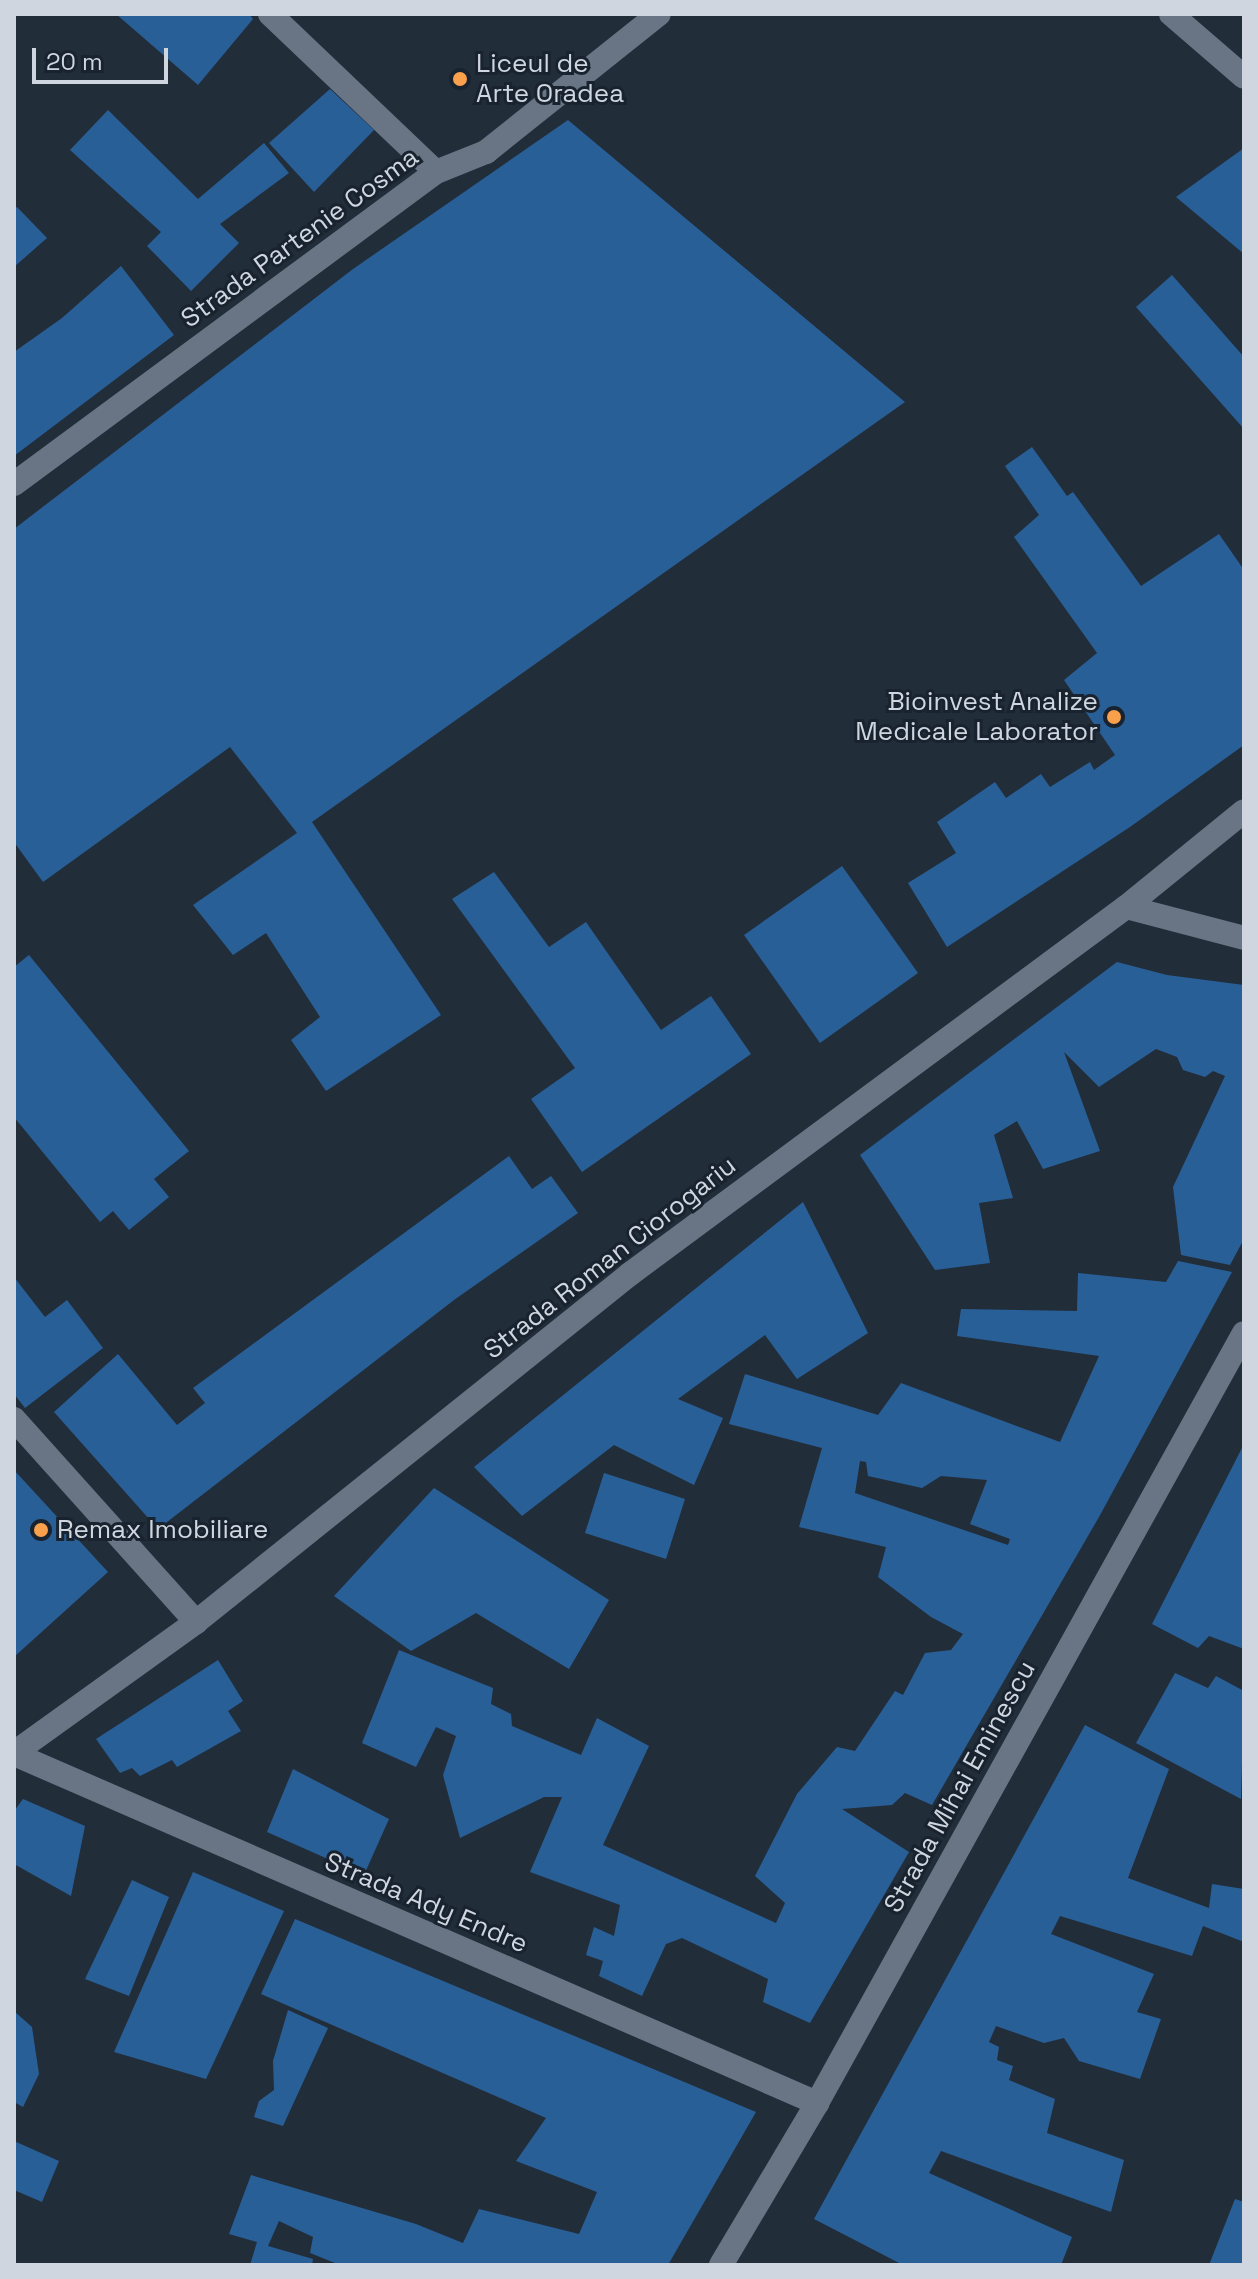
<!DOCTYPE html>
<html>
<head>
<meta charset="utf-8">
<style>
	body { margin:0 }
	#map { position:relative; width:1258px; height:2279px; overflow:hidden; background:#222d3a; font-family:"Space Grotesk",sans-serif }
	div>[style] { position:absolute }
	.building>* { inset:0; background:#295f97 }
	.minor>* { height:24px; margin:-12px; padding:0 12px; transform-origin:12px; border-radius:12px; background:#697584 }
	.dots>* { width:22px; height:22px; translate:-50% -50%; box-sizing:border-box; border:4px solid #19232f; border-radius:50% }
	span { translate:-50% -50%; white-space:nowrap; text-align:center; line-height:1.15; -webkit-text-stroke:6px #19232f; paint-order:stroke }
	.poi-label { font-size:26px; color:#cfd6df }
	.left { translate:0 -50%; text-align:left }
	.right { translate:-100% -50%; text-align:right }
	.street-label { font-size:26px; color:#cfd6df }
	.frame { position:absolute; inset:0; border:16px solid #cfd6df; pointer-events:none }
	.scale { position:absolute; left:32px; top:48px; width:136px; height:36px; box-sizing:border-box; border:4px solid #cfd6df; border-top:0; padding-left:10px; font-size:24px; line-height:28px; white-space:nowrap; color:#cfd6df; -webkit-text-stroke:6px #19232f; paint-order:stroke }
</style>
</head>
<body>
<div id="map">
	<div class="building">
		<i style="clip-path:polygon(116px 14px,249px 14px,253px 19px,198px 85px)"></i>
		<i style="clip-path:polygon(330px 89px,374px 130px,314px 192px,269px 143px)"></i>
		<i style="clip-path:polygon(108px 110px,198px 199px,264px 143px,289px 173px,220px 224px,239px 243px,191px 291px,147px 246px,161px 232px,70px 150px)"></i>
		<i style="clip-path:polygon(568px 120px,905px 402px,312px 822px,441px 1015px,326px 1091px,291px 1040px,320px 1017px,266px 933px,233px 955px,193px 905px,297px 833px,230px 747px,43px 882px,14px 842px,14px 529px,353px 269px)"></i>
		<i style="clip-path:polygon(1244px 148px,1244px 254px,1176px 197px)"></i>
		<i style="clip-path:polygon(17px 207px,47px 238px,14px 267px,14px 209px)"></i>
		<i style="clip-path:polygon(121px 266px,174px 335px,14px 456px,14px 352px,62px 318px)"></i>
		<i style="clip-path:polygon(1172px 275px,1244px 357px,1244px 429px,1136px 307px)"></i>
		<i style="clip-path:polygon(1032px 447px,1067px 496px,1073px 492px,1141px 586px,1219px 534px,1244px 570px,1244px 745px,1130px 827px,947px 947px,908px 883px,956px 853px,937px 822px,995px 782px,1006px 798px,1041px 774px,1050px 787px,1090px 762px,1094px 770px,1115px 755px,1064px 680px,1097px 653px,1014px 537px,1039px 515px,1005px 466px)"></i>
		<i style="clip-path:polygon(842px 866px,918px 973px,820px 1043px,744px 935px)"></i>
		<i style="clip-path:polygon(494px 872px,549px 947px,586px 922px,661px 1030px,711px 996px,751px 1054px,582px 1172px,531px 1099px,575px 1068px,452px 899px)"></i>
		<i style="clip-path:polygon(29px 955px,189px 1151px,154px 1179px,169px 1197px,129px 1230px,113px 1211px,100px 1222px,14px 1117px,14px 967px)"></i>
		<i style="clip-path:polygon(1117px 962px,1167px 975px,1244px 985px,1244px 1239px,1230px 1265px,1181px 1255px,1173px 1187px,1225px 1076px,1213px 1071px,1205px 1077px,1183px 1070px,1177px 1057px,1156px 1049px,1099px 1087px,1064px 1052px,1100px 1151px,1043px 1169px,1017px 1121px,994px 1135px,1013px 1198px,979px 1203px,990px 1263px,935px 1270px,860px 1155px)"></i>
		<i style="clip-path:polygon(509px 1156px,532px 1189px,551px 1176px,578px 1213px,454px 1300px,158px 1529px,54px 1412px,118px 1354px,177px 1425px,205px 1403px,193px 1388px)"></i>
		<i style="clip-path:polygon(803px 1202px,868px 1333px,797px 1379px,765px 1335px,678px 1399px,723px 1418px,694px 1485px,614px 1445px,522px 1516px,474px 1467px)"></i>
		<i style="clip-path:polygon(evenodd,1178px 1261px,1232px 1272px,1099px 1517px,932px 1805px,905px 1793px,892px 1805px,842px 1809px,909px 1852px,810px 2023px,763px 2002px,768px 1979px,682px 1938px,666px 1944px,642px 1996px,599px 1976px,603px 1961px,586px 1955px,594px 1927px,614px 1936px,620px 1905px,530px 1872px,562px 1797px,544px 1797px,460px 1838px,443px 1775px,456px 1736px,436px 1727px,416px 1767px,362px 1743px,399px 1650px,493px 1688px,491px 1704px,511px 1714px,512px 1726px,581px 1755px,597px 1718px,649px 1746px,603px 1845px,776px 1923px,785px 1903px,755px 1876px,797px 1794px,837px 1747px,855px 1751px,895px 1691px,903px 1695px,925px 1653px,951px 1650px,963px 1634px,931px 1617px,878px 1577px,886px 1547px,799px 1527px,822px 1448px,729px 1424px,745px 1374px,878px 1415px,901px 1383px,1060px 1442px,1099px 1356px,957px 1336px,961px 1309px,1077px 1311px,1078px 1273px,1166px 1282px,1178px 1261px,860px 1461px,866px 1462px,868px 1476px,922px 1488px,941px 1476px,987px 1480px,970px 1524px,1010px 1539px,1008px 1545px,855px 1493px,860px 1461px)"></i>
		<i style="clip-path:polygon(14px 1277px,45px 1317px,67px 1300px,103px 1348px,25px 1408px,14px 1394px)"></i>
		<i style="clip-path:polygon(1244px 1444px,1244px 1649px,1209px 1636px,1198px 1648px,1152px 1624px)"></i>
		<i style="clip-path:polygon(14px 1470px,108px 1572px,14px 1657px)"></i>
		<i style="clip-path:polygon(604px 1473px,685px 1499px,666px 1559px,585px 1533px)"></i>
		<i style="clip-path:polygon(434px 1488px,609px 1600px,569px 1669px,476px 1613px,411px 1651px,334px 1596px)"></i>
		<i style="clip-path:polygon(218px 1660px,243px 1701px,228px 1711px,241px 1731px,177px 1767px,172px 1760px,140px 1776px,132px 1768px,120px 1773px,96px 1739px)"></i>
		<i style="clip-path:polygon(1175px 1673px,1208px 1688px,1216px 1676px,1244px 1691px,1241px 1799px,1136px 1743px)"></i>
		<i style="clip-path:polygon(1085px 1725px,1169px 1769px,1128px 1878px,1209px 1908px,1212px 1884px,1244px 1889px,1244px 1942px,1203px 1926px,1192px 1956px,1060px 1916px,1051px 1934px,1154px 1974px,1137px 2012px,1161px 2019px,1140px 2079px,1079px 2061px,1064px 2038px,1044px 2043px,996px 2026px,989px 2042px,999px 2047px,997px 2060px,1013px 2066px,1009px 2080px,1055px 2099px,1047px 2133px,1124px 2160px,1111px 2212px,941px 2151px,929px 2173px,1072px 2237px,1061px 2265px,903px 2265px,814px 2219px)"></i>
		<i style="clip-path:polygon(293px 1769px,389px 1819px,364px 1875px,267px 1832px)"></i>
		<i style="clip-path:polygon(23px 1799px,85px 1826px,71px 1896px,14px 1864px,14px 1811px)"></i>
		<i style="clip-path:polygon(193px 1872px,284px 1911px,206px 2079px,114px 2052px)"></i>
		<i style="clip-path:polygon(132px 1880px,169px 1897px,129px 1996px,85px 1979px)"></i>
		<i style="clip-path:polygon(295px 1919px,756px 2112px,668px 2265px,340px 2265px,310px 2253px,313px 2237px,279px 2221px,268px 2246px,313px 2259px,312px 2265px,250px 2265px,257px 2242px,229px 2234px,251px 2175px,416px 2224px,463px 2243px,479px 2209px,579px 2234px,597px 2192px,516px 2161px,546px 2118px,261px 1994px)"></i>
		<i style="clip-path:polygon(288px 2010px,328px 2028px,283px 2126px,254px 2117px,259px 2101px,274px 2090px,273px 2061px)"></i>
		<i style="clip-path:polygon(14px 2011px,32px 2027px,39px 2074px,23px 2107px,14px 2102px)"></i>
		<i style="clip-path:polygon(14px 2141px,59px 2161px,42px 2202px,14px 2190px)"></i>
		<i style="clip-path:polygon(1235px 2199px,1244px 2202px,1244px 2265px,1209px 2265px)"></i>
	</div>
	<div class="minor">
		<i style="left:270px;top:14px;width:229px;rotate:43.6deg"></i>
		<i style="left:1171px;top:14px;width:96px;rotate:40.8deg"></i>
		<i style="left:14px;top:484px;width:525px;rotate:-36.48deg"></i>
		<i style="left:436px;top:172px;width:54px;rotate:-21.8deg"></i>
		<i style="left:486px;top:152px;width:221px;rotate:-38.6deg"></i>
		<i style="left:1126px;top:907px;width:122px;rotate:14.7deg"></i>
		<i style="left:14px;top:1419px;width:273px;rotate:48.1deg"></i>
		<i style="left:14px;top:1753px;width:224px;rotate:-35.7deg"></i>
		<i style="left:196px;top:1622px;width:556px;rotate:-38.72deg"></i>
		<i style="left:630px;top:1274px;width:617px;rotate:-36.5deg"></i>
		<i style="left:1126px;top:907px;width:152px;rotate:-39.1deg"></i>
		<i style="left:14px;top:1754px;width:876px;rotate:23.49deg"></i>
		<i style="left:721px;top:2265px;width:188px;rotate:-59.3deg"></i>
		<i style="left:817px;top:2103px;width:880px;rotate:-60.99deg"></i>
	</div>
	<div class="dots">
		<i style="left:460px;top:79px;background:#f9a04d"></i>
		<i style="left:1114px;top:717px;background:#f9a04d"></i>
		<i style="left:41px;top:1530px;background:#f9a04d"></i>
	</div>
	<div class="poi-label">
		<span class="left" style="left:476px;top:79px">Liceul de<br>Arte Oradea</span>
		<span class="right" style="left:1098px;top:717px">Bioinvest Analize<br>Medicale Laborator</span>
		<span class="left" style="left:57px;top:1530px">Remax Imobiliare</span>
	</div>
	<div class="street-label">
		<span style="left:300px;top:238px;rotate:-36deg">Strada Partenie Cosma</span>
		<span style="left:610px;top:1258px;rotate:-38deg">Strada Roman Ciorogariu</span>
		<span style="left:960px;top:1787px;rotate:-61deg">Strada Mihai Eminescu</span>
		<span style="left:426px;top:1903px;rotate:23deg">Strada Ady Endre</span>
	</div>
	<div class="frame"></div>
	<div class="scale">20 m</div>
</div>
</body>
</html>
